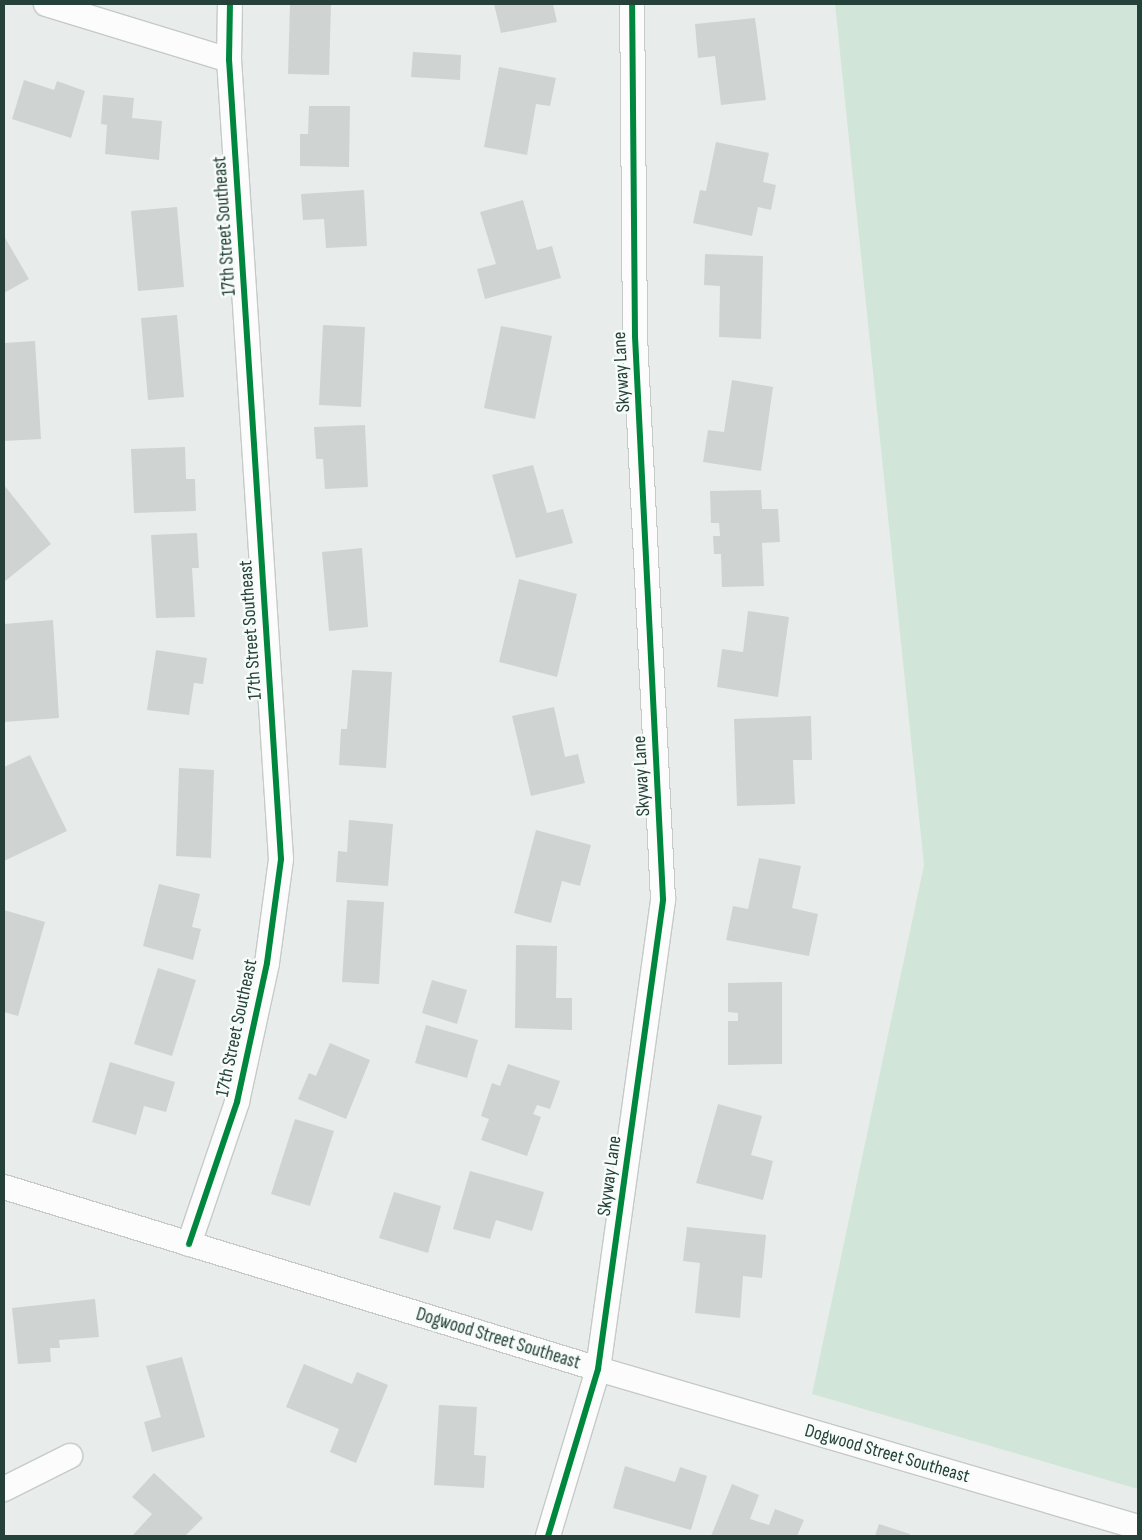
<!DOCTYPE html>
<html>
<head>
<meta charset="utf-8">
<style>
	body { margin:0 }
	#map { position:relative; width:1142px; height:1540px; overflow:hidden; background:#e8edeb; font-family:"Sofia Sans Condensed",sans-serif }
	div>[style] { position:absolute }
	.green>* { inset:0; background:#d1e6d8 }
	.building>* { inset:0; background:#cfd4d2 }
	.roads { filter:drop-shadow(1px 0 #c5cac8) drop-shadow(-1px 0 #c5cac8) drop-shadow(0 1px #c5cac8) drop-shadow(0 -1px #c5cac8) }
	.street>* { height:24px; margin:-12px; padding:0 12px; transform-origin:12px; border-radius:12px; background:#fcfcfc }
	.cycleway>* { height:6px; margin:-3px; padding:0 3px; transform-origin:3px; border-radius:3px; background:#00873e }
	span { translate:-50% -50%; white-space:nowrap; text-align:center; line-height:1.15; -webkit-text-stroke:5px #f7fbf9; paint-order:stroke }
	.street-label { font-size:19px; color:#24423a }
	.frame { position:absolute; inset:0; border:5px solid #24423a; pointer-events:none }
</style>
</head>
<body>
<div id="map">
	<div class="green">
		<i style="clip-path:polygon(835px 4px,1138px 4px,1138px 1489px,812px 1394px,924px 865px)"></i>
	</div>
	<div class="building">
		<i style="clip-path:polygon(290px 4px,331px 4px,329px 75px,288px 74px)"></i>
		<i style="clip-path:polygon(494px 4px,553px 4px,557px 22px,501px 33px)"></i>
		<i style="clip-path:polygon(755px 18px,766px 100px,721px 105px,715px 56px,698px 58px,695px 24px)"></i>
		<i style="clip-path:polygon(413px 52px,461px 55px,460px 80px,411px 77px)"></i>
		<i style="clip-path:polygon(499px 67px,556px 78px,550px 106px,536px 104px,527px 155px,484px 147px)"></i>
		<i style="clip-path:polygon(24px 80px,54px 90px,57px 81px,85px 91px,71px 138px,12px 119px)"></i>
		<i style="clip-path:polygon(103px 95px,134px 98px,132px 118px,162px 121px,159px 160px,105px 154px,107px 125px,101px 124px)"></i>
		<i style="clip-path:polygon(309px 106px,350px 106px,349px 167px,300px 166px,300px 134px,308px 134px)"></i>
		<i style="clip-path:polygon(716px 142px,769px 153px,763px 182px,776px 185px,771px 210px,758px 207px,752px 236px,693px 223px,700px 190px,706px 191px)"></i>
		<i style="clip-path:polygon(364px 190px,367px 246px,326px 248px,324px 219px,303px 220px,301px 194px)"></i>
		<i style="clip-path:polygon(523px 200px,537px 250px,552px 246px,561px 278px,485px 299px,477px 269px,496px 264px,480px 212px)"></i>
		<i style="clip-path:polygon(177px 207px,184px 287px,138px 291px,131px 211px)"></i>
		<i style="clip-path:polygon(4px 236px,29px 279px,4px 293px)"></i>
		<i style="clip-path:polygon(705px 254px,763px 256px,761px 339px,719px 337px,720px 286px,704px 285px)"></i>
		<i style="clip-path:polygon(177px 315px,184px 397px,148px 400px,141px 318px)"></i>
		<i style="clip-path:polygon(323px 325px,365px 327px,361px 407px,319px 405px)"></i>
		<i style="clip-path:polygon(501px 326px,552px 336px,535px 419px,484px 408px)"></i>
		<i style="clip-path:polygon(35px 341px,41px 439px,4px 441px,4px 343px)"></i>
		<i style="clip-path:polygon(732px 380px,773px 387px,761px 471px,703px 462px,708px 430px,724px 432px)"></i>
		<i style="clip-path:polygon(365px 425px,368px 487px,325px 489px,323px 459px,316px 459px,314px 427px)"></i>
		<i style="clip-path:polygon(185px 447px,186px 479px,195px 479px,196px 511px,134px 513px,131px 449px)"></i>
		<i style="clip-path:polygon(533px 465px,547px 513px,563px 509px,573px 543px,516px 558px,492px 475px)"></i>
		<i style="clip-path:polygon(4px 485px,51px 544px,4px 582px)"></i>
		<i style="clip-path:polygon(761px 490px,762px 509px,778px 509px,780px 542px,762px 543px,764px 586px,722px 587px,721px 554px,714px 554px,713px 536px,720px 536px,719px 523px,711px 523px,710px 491px)"></i>
		<i style="clip-path:polygon(197px 533px,199px 568px,192px 568px,195px 617px,156px 618px,151px 535px)"></i>
		<i style="clip-path:polygon(362px 548px,368px 627px,329px 631px,322px 552px)"></i>
		<i style="clip-path:polygon(519px 579px,577px 594px,557px 677px,499px 662px)"></i>
		<i style="clip-path:polygon(748px 611px,789px 617px,778px 697px,717px 687px,722px 649px,743px 652px)"></i>
		<i style="clip-path:polygon(53px 620px,59px 718px,4px 722px,4px 624px)"></i>
		<i style="clip-path:polygon(156px 650px,207px 658px,203px 684px,194px 683px,189px 715px,147px 710px)"></i>
		<i style="clip-path:polygon(352px 670px,392px 672px,386px 768px,339px 765px,341px 729px,347px 729px)"></i>
		<i style="clip-path:polygon(554px 707px,565px 757px,578px 754px,585px 783px,531px 796px,512px 716px)"></i>
		<i style="clip-path:polygon(811px 716px,812px 760px,793px 760px,795px 804px,737px 806px,734px 719px)"></i>
		<i style="clip-path:polygon(30px 755px,67px 831px,4px 861px,4px 767px)"></i>
		<i style="clip-path:polygon(179px 768px,214px 770px,211px 858px,176px 856px)"></i>
		<i style="clip-path:polygon(349px 820px,393px 824px,388px 886px,336px 882px,338px 851px,347px 852px)"></i>
		<i style="clip-path:polygon(536px 830px,591px 845px,580px 886px,562px 881px,551px 923px,514px 913px)"></i>
		<i style="clip-path:polygon(759px 858px,801px 866px,792px 908px,818px 914px,809px 956px,726px 940px,733px 906px,748px 909px)"></i>
		<i style="clip-path:polygon(159px 884px,200px 894px,192px 927px,201px 929px,193px 960px,143px 946px)"></i>
		<i style="clip-path:polygon(347px 900px,384px 902px,379px 984px,342px 982px)"></i>
		<i style="clip-path:polygon(4px 910px,45px 922px,18px 1016px,4px 1012px)"></i>
		<i style="clip-path:polygon(516px 945px,557px 946px,556px 998px,572px 998px,572px 1030px,515px 1028px)"></i>
		<i style="clip-path:polygon(158px 968px,196px 980px,172px 1056px,134px 1044px)"></i>
		<i style="clip-path:polygon(432px 980px,467px 990px,457px 1024px,422px 1013px)"></i>
		<i style="clip-path:polygon(782px 982px,782px 1064px,728px 1065px,728px 1021px,738px 1021px,738px 1013px,728px 1012px,728px 983px)"></i>
		<i style="clip-path:polygon(426px 1025px,478px 1040px,467px 1078px,415px 1063px)"></i>
		<i style="clip-path:polygon(330px 1043px,370px 1060px,346px 1119px,298px 1099px,309px 1073px,316px 1076px)"></i>
		<i style="clip-path:polygon(110px 1062px,175px 1082px,166px 1112px,144px 1106px,136px 1135px,92px 1122px)"></i>
		<i style="clip-path:polygon(508px 1064px,560px 1081px,550px 1109px,537px 1105px,533px 1114px,541px 1117px,527px 1156px,481px 1140px,489px 1119px,481px 1116px,492px 1083px,500px 1086px)"></i>
		<i style="clip-path:polygon(718px 1104px,762px 1116px,751px 1155px,773px 1161px,763px 1200px,696px 1183px)"></i>
		<i style="clip-path:polygon(295px 1119px,334px 1131px,310px 1206px,271px 1194px)"></i>
		<i style="clip-path:polygon(470px 1171px,544px 1192px,532px 1231px,496px 1220px,490px 1239px,453px 1229px)"></i>
		<i style="clip-path:polygon(394px 1192px,441px 1206px,428px 1253px,379px 1238px)"></i>
		<i style="clip-path:polygon(687px 1227px,766px 1235px,762px 1278px,743px 1276px,740px 1318px,695px 1313px,700px 1263px,683px 1261px)"></i>
		<i style="clip-path:polygon(95px 1299px,99px 1337px,59px 1340px,60px 1348px,50px 1348px,51px 1362px,18px 1364px,12px 1308px)"></i>
		<i style="clip-path:polygon(182px 1357px,205px 1437px,152px 1452px,144px 1422px,161px 1417px,146px 1366px)"></i>
		<i style="clip-path:polygon(304px 1364px,352px 1384px,357px 1372px,388px 1385px,356px 1463px,330px 1452px,339px 1429px,286px 1407px)"></i>
		<i style="clip-path:polygon(439px 1405px,477px 1407px,474px 1455px,486px 1456px,484px 1488px,434px 1485px)"></i>
		<i style="clip-path:polygon(625px 1466px,675px 1482px,680px 1467px,707px 1476px,691px 1530px,613px 1508px)"></i>
		<i style="clip-path:polygon(154px 1473px,203px 1518px,185px 1536px,132px 1536px,152px 1514px,132px 1497px)"></i>
		<i style="clip-path:polygon(732px 1484px,759px 1495px,750px 1519px,769px 1525px,775px 1509px,804px 1520px,797px 1536px,711px 1536px)"></i>
		<i style="clip-path:polygon(879px 1524px,910px 1534px,910px 1536px,875px 1536px)"></i>
	</div>
	<div class="roads">
		<div class="street">
			<i style="left:46px;top:4px;width:191px;rotate:17deg"></i>
			<i style="left:4px;top:1187px;width:621px;rotate:17.03deg"></i>
			<i style="left:598px;top:1369px;width:563px;rotate:16.31deg"></i>
			<i style="left:189px;top:1244px;width:150px;rotate:-71.3deg"></i>
			<i style="left:237px;top:1102px;width:142px;rotate:-77.8deg"></i>
			<i style="left:267px;top:963px;width:105px;rotate:-82.3deg"></i>
			<i style="left:281px;top:859px;width:801px;rotate:-93.72deg"></i>
			<i style="left:229px;top:60px;width:56px;rotate:-89deg"></i>
			<i style="left:4px;top:1489px;width:74px;rotate:-26.6deg"></i>
			<i style="left:548px;top:1536px;width:174px;rotate:-73.3deg"></i>
			<i style="left:598px;top:1369px;width:474px;rotate:-82.1deg"></i>
			<i style="left:663px;top:899px;width:564px;rotate:-92.85deg"></i>
			<i style="left:635px;top:336px;width:332px;rotate:-90.5deg"></i>
		</div>
	</div>
	<div class="cycleway">
		<i style="left:189px;top:1244px;width:150px;rotate:-71.3deg"></i>
		<i style="left:237px;top:1102px;width:142px;rotate:-77.8deg"></i>
		<i style="left:267px;top:963px;width:105px;rotate:-82.3deg"></i>
		<i style="left:281px;top:859px;width:801px;rotate:-93.72deg"></i>
		<i style="left:229px;top:60px;width:56px;rotate:-89deg"></i>
		<i style="left:548px;top:1536px;width:174px;rotate:-73.3deg"></i>
		<i style="left:598px;top:1369px;width:474px;rotate:-82.1deg"></i>
		<i style="left:663px;top:899px;width:564px;rotate:-92.85deg"></i>
		<i style="left:635px;top:336px;width:332px;rotate:-90.5deg"></i>
	</div>
	<div class="street-label">
		<span style="left:225px;top:226px;rotate:-94deg">17th Street Southeast</span>
		<span style="left:622px;top:372px;rotate:-93deg">Skyway Lane</span>
		<span style="left:251px;top:630px;rotate:-94deg">17th Street Southeast</span>
		<span style="left:642px;top:776px;rotate:-93deg">Skyway Lane</span>
		<span style="left:237px;top:1028px;rotate:-78deg">17th Street Southeast</span>
		<span style="left:610px;top:1176px;rotate:-82deg">Skyway Lane</span>
		<span style="left:498px;top:1339px;rotate:17deg">Dogwood Street Southeast</span>
		<span style="left:887px;top:1454px;rotate:16deg">Dogwood Street Southeast</span>
	</div>
	<div class="frame"></div>
</div>
</body>
</html>
